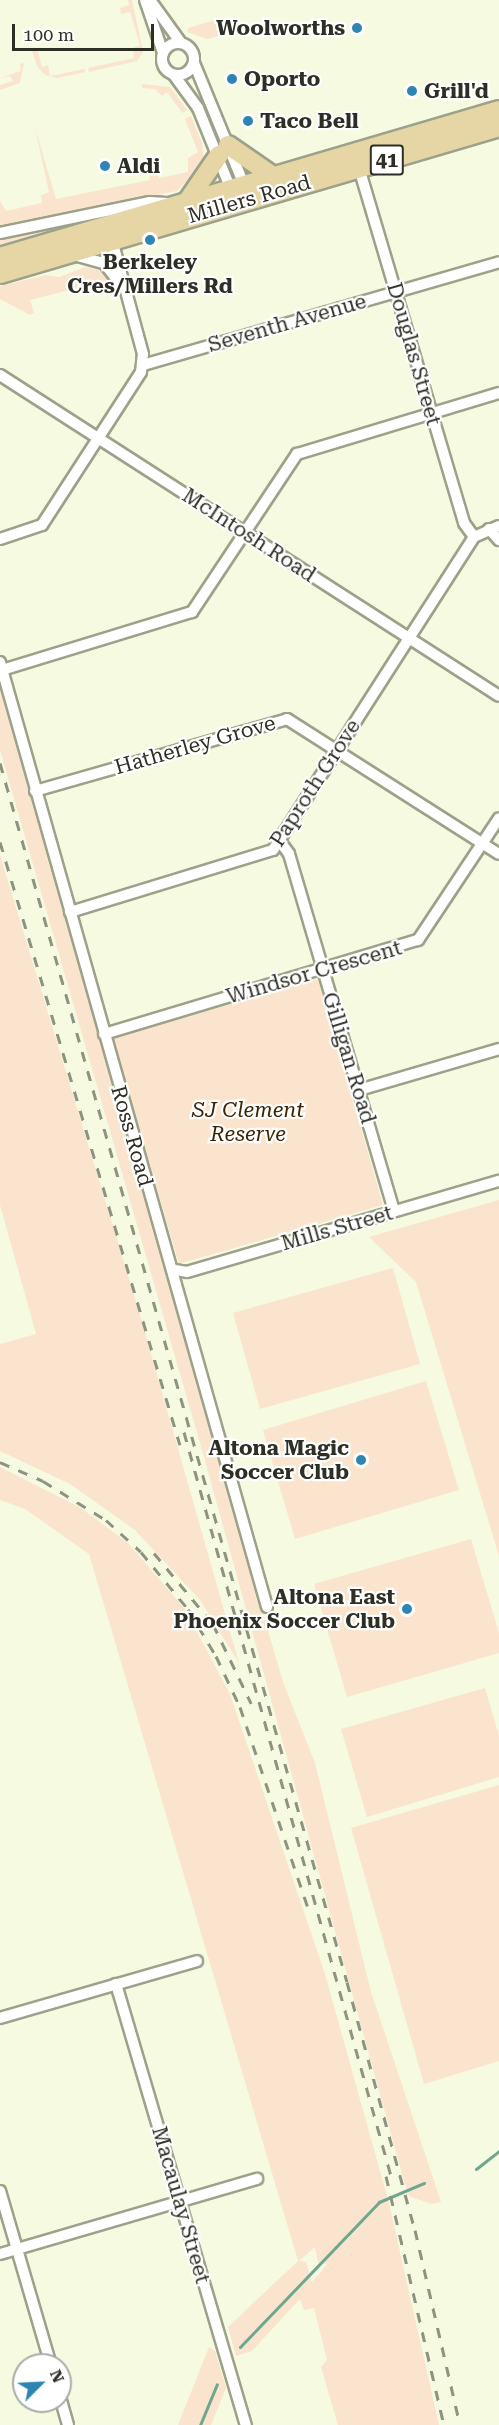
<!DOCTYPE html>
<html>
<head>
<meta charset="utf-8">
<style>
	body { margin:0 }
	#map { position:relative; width:499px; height:2425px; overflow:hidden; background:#f5fae1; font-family:"Roboto Serif",serif }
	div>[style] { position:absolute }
	.green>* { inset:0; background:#fbe4cd }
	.stream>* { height:3px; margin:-1.5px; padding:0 1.5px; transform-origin:1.5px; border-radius:1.5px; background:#6da78d }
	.roads { filter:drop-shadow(2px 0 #9da18a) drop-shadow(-2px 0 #9da18a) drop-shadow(0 2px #9da18a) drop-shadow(0 -2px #9da18a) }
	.street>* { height:10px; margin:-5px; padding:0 5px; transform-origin:5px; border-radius:5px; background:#fff }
	.street>.ring { margin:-5px; padding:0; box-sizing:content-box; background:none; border:10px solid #fff; border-radius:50% }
	.primary>* { height:18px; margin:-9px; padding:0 9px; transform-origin:9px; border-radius:9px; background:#e6d6a5 }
	.rail>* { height:3px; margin-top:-1.5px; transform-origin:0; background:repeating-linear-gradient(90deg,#8e9280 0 10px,transparent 0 20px) }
	.dots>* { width:16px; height:16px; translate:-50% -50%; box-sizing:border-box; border:3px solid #fff; border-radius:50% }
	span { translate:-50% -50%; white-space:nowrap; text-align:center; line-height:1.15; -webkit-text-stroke:4.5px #fff; paint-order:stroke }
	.shield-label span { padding:2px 4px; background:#fff; border:2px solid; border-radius:4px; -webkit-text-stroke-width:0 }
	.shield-label { font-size:20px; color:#2d2f25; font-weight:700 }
	.poi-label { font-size:21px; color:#2d2f25; font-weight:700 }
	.right { translate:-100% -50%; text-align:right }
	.left { translate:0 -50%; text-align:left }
	.street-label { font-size:21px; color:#2d2f25 }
	.park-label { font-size:21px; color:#3e2302; font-style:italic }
	.north { position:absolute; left:12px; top:2353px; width:60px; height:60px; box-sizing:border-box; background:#fff; border:2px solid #abaca8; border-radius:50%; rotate:66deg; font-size:16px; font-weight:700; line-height:24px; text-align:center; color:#2d2f25 }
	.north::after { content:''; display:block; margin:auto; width:21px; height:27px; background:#2e84b3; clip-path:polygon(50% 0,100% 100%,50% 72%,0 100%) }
	.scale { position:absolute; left:12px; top:24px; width:142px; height:27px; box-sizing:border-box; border:3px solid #2d2f25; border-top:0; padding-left:8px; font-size:18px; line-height:21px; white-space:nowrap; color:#2d2f25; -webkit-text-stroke:4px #fff; paint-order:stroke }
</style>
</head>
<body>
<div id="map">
	<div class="green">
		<i style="clip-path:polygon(128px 0,132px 0,143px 52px,137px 61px,89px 72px,88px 68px,134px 58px,133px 48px,140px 45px,130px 12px,121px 14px,120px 8px,129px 5px)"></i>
		<i style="clip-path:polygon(225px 17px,228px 25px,237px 23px,236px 32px,207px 39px,187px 32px,188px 28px)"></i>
		<i style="clip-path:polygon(43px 45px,37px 49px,42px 67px,48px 65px,50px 76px,85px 69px,85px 72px,57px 78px,45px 75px,37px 66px,32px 51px)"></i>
		<i style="clip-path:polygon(24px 63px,20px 83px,0 90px,0 85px,13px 81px,10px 76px,0 78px,21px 71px,20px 64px)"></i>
		<i style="clip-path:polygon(142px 84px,170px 87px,187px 110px,182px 113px,167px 92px,162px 96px,155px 89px,142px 88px)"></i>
		<i style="clip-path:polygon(191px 116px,202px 143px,204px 158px,200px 168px,177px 191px,0 226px,0 201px,6px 211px,42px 203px,41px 195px,49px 192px,35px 128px,56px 199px,150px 180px,149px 173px,157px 171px,159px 178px,188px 172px,188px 158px,198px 152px,185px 119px)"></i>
		<i style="clip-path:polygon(108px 214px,109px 218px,0 249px,0 239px)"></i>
		<i style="clip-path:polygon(86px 267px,98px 269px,109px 280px,30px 300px,34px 313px,30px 315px,0 299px,0 286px,46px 275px,59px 277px)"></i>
		<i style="clip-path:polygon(0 686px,261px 1607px,283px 1682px,315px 1763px,371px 1992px,441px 2202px,431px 2204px,409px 2196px,404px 2181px,204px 1457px,0 750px)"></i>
		<i style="clip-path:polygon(0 855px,140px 1315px,239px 1663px,200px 1600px,135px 1530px,70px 1484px,0 1451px,0 1344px,36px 1334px,0 1205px)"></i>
		<i style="clip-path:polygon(318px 979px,383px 1205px,179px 1264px,113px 1038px)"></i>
		<i style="clip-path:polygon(499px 1200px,499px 1556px,416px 1282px,369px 1237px)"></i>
		<i style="clip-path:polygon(393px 1268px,420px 1364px,260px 1409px,233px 1313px)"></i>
		<i style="clip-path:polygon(426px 1381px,459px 1490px,295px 1539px,263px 1430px)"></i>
		<i style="clip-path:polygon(evenodd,0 1467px,81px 1508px,128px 1543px,184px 1608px,230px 1694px,325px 1974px,389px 2203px,439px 2425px,338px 2425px,321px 2367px,327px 2360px,314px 2308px,304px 2310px,300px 2299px,252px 2351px,236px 2356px,228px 2327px,298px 2261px,89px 1554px,25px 1509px,0 1500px,0 1467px,315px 2247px,318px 2263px,327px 2264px,312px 2282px,306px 2262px,299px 2261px,315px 2247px)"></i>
		<i style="clip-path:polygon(471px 1539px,499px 1633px,499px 1653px,347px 1697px,314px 1584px)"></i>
		<i style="clip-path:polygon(485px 1688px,499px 1736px,499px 1777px,367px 1817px,341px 1729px)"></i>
		<i style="clip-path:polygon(499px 1785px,499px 2061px,424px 2084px,351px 1828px)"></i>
		<i style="clip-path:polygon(209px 2347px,215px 2351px,226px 2388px,211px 2425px,178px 2425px)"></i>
	</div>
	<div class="stream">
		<i style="left:476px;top:2169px;width:29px;rotate:-38deg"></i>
		<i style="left:240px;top:2347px;width:201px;rotate:-46.2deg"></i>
		<i style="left:379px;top:2202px;width:49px;rotate:-22.9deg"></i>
		<i style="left:200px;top:2425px;width:44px;rotate:-67.5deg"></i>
	</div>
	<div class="roads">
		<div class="street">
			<i style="left:145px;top:0;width:56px;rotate:71.2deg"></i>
			<i style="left:150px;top:0;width:53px;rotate:54.2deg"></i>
			<i class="ring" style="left:162px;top:43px;width:22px;height:22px"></i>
			<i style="left:194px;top:63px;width:137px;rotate:67.7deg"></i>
			<i style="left:174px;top:75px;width:41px;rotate:54deg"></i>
			<i style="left:198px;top:108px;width:91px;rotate:68deg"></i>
			<i style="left:359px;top:168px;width:370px;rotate:73.5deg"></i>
			<i style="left:464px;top:523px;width:17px;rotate:54deg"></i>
			<i style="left:0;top:233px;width:153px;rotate:-11.7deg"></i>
			<i style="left:150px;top:202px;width:17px;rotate:3deg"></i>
			<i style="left:70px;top:254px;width:35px;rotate:15deg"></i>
			<i style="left:104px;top:263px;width:24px;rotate:52deg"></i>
			<i style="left:143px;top:365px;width:371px;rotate:-16.1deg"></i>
			<i style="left:0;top:375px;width:593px;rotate:32.75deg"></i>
			<i style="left:489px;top:529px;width:15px;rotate:48deg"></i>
			<i style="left:0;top:539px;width:44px;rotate:-18.4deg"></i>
			<i style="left:42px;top:525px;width:182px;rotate:-57.1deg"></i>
			<i style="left:141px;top:372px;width:18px;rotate:-84deg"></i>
			<i style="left:143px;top:354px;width:107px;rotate:-105.2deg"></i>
			<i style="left:115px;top:251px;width:14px;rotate:-124deg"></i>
			<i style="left:0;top:662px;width:982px;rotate:74.22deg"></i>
			<i style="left:2px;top:670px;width:199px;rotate:-17deg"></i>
			<i style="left:192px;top:612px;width:190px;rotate:-56.4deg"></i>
			<i style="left:297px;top:454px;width:211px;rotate:-16.8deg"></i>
			<i style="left:35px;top:791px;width:262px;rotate:-15.9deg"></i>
			<i style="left:287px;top:719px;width:251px;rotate:32.5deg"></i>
			<i style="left:279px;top:840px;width:17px;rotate:54deg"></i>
			<i style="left:289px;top:854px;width:372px;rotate:73.6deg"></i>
			<i style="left:70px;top:912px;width:212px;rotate:-17deg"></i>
			<i style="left:273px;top:850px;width:372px;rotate:-57.3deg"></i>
			<i style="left:474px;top:537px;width:27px;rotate:-24deg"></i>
			<i style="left:104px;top:1034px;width:328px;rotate:-16.7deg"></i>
			<i style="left:418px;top:940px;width:146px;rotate:-56.4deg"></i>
			<i style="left:359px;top:1090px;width:146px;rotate:-16.3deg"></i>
			<i style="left:175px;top:1270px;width:12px;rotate:9deg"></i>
			<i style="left:187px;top:1272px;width:325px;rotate:-16.3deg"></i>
			<i style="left:116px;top:1984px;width:460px;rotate:73.6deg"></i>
			<i style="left:0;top:2018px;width:205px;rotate:-16.1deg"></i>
			<i style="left:0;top:2191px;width:181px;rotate:73.7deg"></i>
			<i style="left:0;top:2254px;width:268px;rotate:-16.3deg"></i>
			<i style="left:60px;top:2397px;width:29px;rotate:74deg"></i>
		</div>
		<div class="primary">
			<i style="left:228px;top:145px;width:55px;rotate:34.6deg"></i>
			<i style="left:188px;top:200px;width:55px;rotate:-55.4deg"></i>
			<i style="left:0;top:257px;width:520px;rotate:-16.41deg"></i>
			<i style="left:0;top:274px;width:520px;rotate:-16.41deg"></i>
		</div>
	</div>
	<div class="rail">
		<i style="left:0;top:763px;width:1267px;rotate:74.11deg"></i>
		<i style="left:347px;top:1982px;width:257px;rotate:74.7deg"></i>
		<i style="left:415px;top:2230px;width:200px;rotate:77deg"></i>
		<i style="left:0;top:842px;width:629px;rotate:73.38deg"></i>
		<i style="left:184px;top:1432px;width:780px;rotate:74.45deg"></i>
		<i style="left:0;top:1462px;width:47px;rotate:23.8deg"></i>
		<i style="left:43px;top:1481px;width:74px;rotate:31.8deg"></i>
		<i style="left:106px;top:1520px;width:47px;rotate:42.4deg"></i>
		<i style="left:141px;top:1552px;width:74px;rotate:50.5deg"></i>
		<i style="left:188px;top:1609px;width:55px;rotate:59.2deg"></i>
		<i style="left:216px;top:1656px;width:56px;rotate:64.8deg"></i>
		<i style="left:240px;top:1707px;width:212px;rotate:71.3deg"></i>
		<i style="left:154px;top:1553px;width:92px;rotate:50.3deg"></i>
		<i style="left:213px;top:1624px;width:88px;rotate:64.3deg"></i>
		<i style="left:386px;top:2176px;width:256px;rotate:76.9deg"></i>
	</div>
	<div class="dots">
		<i style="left:357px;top:28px;background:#2e84b3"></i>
		<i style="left:232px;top:79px;background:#2e84b3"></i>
		<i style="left:412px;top:91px;background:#2e84b3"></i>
		<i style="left:248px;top:121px;background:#2e84b3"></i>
		<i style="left:105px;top:166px;background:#2e84b3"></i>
		<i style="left:150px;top:240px;background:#2e84b3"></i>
		<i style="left:361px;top:1460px;background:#2e84b3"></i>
		<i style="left:407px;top:1609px;background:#2e84b3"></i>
	</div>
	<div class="shield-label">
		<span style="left:387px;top:160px">41</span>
	</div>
	<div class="poi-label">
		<span class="right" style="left:345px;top:28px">Woolworths</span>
		<span class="left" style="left:244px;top:79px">Oporto</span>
		<span class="left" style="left:424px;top:91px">Grill'd</span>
		<span class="left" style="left:260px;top:121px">Taco Bell</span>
		<span class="left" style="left:117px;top:166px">Aldi</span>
		<span style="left:150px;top:274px">Berkeley<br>Cres/Millers Rd</span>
		<span class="right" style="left:349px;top:1460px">Altona Magic<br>Soccer Club</span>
		<span class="right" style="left:395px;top:1609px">Altona East<br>Phoenix Soccer Club</span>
	</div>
	<div class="street-label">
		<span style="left:249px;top:199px;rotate:-16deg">Millers Road</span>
		<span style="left:287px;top:323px;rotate:-16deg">Seventh Avenue</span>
		<span style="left:414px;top:354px;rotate:74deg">Douglas Street</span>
		<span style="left:249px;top:535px;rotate:33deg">McIntosh Road</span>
		<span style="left:195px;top:745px;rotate:-16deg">Hatherley Grove</span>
		<span style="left:315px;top:783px;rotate:-57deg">Paproth Grove</span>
		<span style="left:314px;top:972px;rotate:-16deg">Windsor Crescent</span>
		<span style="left:349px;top:1058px;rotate:73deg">Gilligan Road</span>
		<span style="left:132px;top:1136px;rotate:74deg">Ross Road</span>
		<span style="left:337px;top:1228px;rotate:-16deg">Mills Street</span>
		<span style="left:181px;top:2205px;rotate:74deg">Macaulay Street</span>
	</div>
	<div class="park-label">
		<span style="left:248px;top:1122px">SJ Clement<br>Reserve</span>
	</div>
	<div class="north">N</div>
	<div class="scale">100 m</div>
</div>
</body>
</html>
